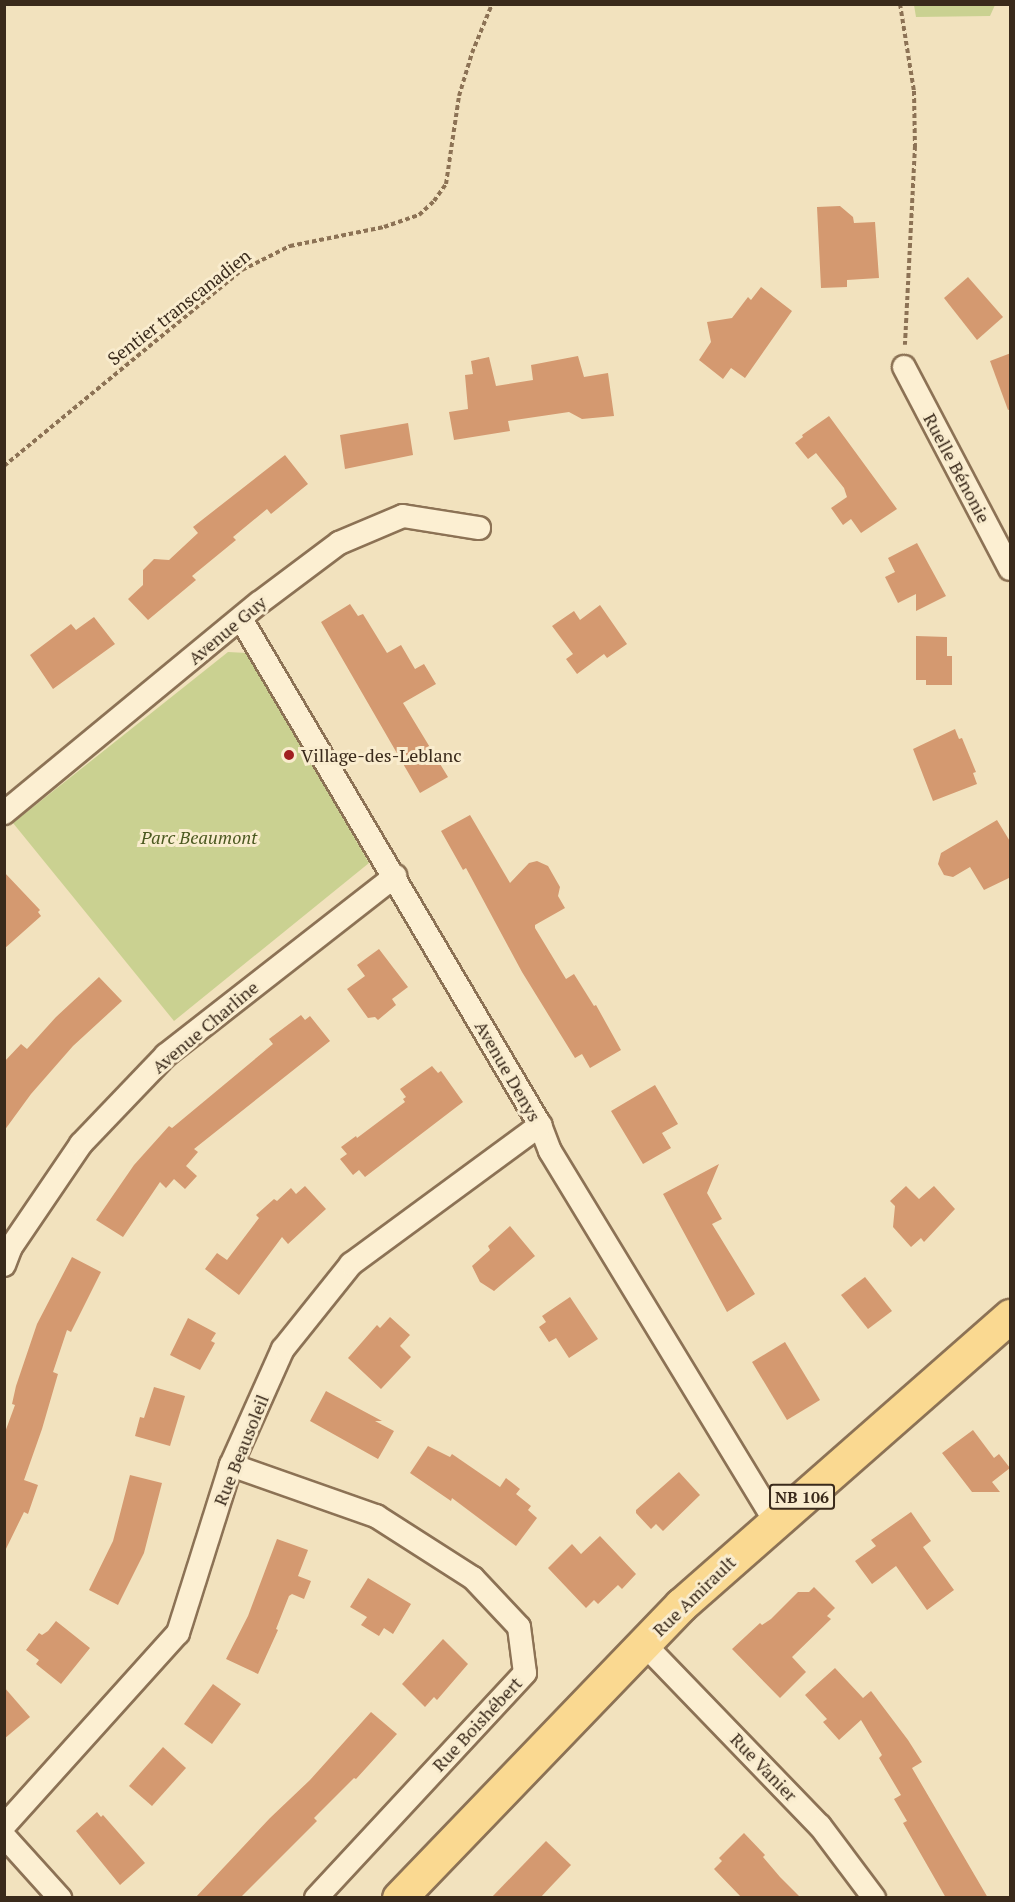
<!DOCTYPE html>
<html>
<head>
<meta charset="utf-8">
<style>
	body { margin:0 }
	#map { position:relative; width:1015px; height:1902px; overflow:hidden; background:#f2e2be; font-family:"PT Serif",serif }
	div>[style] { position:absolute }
	.green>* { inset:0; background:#cad191 }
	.building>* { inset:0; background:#d49970 }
	.path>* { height:4px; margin-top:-2px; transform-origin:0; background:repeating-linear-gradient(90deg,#8c7255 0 4.5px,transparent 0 7.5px) }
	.roads { filter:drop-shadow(2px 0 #8c7255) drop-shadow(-2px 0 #8c7255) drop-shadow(0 2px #8c7255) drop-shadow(0 -2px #8c7255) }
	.minor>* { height:22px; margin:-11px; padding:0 11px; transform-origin:11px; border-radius:11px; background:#fcefd2 }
	.primary>* { height:33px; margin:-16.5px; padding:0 16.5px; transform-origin:16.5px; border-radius:16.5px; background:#fad991 }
	.dots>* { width:16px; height:16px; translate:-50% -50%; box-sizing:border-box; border:3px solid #f9ecce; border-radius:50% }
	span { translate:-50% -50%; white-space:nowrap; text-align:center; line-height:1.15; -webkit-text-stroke:6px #f9ecce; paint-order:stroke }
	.shield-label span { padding:2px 4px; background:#f9ecce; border:2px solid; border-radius:4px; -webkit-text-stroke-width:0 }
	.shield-label { font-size:16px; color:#3a2a1b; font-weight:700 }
	.street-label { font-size:18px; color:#3a2a1b }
	.poi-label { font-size:18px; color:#3a2a1b }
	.left { translate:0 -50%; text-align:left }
	.park-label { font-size:18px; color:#4b5920; font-style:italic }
	.frame { position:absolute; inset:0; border:6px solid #3a2a1b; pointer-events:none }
</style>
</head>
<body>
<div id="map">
	<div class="green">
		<i style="clip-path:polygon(914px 5px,914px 4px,995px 5px,990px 16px,916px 17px)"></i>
		<i style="clip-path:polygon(228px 652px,247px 653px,369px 863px,174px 1021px,13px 823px)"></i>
	</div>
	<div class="building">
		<i style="clip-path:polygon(840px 206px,853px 217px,854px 223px,875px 222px,879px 278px,847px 280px,847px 287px,821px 288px,817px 207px)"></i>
		<i style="clip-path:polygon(968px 277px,1003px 317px,977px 340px,944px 298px)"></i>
		<i style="clip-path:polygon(761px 287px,792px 311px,745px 378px,731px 368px,723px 379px,699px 360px,711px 342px,707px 322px,732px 318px,748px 297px,751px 300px)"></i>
		<i style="clip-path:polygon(1011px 353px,1011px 409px,1008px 410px,990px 361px)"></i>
		<i style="clip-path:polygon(578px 356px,584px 377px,608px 373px,614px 416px,582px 419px,569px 412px,508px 421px,510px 431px,454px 440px,449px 412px,468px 409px,465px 375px,473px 374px,471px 361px,489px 357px,496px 386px,533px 380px,531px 365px)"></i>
		<i style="clip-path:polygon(829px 416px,897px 509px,861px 533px,851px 519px,843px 525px,831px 508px,847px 497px,844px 488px,816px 453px,808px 459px,795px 443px,803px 437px,802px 435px)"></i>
		<i style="clip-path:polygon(408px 423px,413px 455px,345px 469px,340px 435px)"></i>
		<i style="clip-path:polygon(285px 455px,308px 484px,271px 514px,267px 509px,233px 537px,236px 540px,192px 576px,196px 580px,148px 620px,128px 599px,143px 585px,143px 570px,154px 559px,169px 560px,198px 533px,193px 527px)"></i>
		<i style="clip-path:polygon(917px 543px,946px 596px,916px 611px,916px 594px,898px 603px,885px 577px,895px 572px,888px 558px)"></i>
		<i style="clip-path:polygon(350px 604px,358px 616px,363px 614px,387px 653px,401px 645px,415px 669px,424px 664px,436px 684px,403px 703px,448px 777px,420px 793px,321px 622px)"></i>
		<i style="clip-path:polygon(600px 605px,627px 644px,607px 658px,604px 654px,577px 674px,566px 659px,573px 654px,552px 626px,574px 611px,580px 620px)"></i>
		<i style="clip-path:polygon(94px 617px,115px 644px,53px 689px,30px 655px,71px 624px,76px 630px)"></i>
		<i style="clip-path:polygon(916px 636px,947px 637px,947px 656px,952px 656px,952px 685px,926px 685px,926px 680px,916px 680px)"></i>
		<i style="clip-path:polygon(955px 729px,959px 739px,962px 738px,976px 772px,973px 773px,977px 784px,933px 801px,913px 749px)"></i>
		<i style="clip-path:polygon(470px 815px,510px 883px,529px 863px,537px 861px,548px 866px,560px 887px,558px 896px,565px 908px,535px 925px,535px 928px,566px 979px,574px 974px,594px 1006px,596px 1005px,621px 1050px,590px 1068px,582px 1054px,575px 1058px,522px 972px,466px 868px,463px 870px,441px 831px)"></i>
		<i style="clip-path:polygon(997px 820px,1011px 843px,1011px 877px,984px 890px,970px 867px,953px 877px,944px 875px,938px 864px,941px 853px)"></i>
		<i style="clip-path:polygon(4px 872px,40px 910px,38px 912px,41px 916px,4px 949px)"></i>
		<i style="clip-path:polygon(379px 949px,408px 987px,392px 999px,396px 1005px,378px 1020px,375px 1017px,368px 1018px,347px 989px,365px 976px,357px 965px)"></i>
		<i style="clip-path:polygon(99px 977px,122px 1001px,73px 1046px,31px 1094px,4px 1131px,4px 1062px,21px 1044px,27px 1049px,56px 1017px)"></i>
		<i style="clip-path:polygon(301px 1015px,305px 1020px,310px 1016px,330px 1041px,194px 1149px,198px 1152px,186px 1166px,197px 1176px,185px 1189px,174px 1179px,166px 1188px,160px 1182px,123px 1237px,96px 1220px,134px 1165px,169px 1126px,172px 1128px,273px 1044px,269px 1039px)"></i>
		<i style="clip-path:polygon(432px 1066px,438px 1073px,441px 1071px,463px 1102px,365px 1177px,359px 1170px,353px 1175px,340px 1159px,347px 1154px,341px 1147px,356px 1136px,357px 1138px,405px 1102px,403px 1099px,406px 1097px,400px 1089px)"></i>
		<i style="clip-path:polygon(655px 1085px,678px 1124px,662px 1133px,671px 1148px,643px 1164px,611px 1111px)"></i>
		<i style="clip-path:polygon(719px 1164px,707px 1193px,722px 1219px,712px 1224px,755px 1294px,727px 1312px,663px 1194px)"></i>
		<i style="clip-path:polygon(305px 1186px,326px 1209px,288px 1244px,282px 1237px,239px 1295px,205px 1269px,217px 1253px,227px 1260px,259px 1218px,256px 1215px,274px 1199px,277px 1201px,291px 1188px,296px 1194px)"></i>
		<i style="clip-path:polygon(906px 1186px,919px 1199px,934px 1186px,955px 1209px,924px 1242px,921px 1238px,911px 1247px,893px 1227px,895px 1206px,890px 1201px)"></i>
		<i style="clip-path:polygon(510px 1226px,535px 1256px,494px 1291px,480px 1282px,472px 1266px,490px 1250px,488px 1246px)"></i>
		<i style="clip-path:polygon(72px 1257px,101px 1272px,71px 1332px,67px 1330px,53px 1372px,58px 1374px,42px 1429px,24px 1480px,38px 1485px,28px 1514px,24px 1512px,4px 1553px,4px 1435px,15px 1405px,12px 1404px,16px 1386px,37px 1324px)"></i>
		<i style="clip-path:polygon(865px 1277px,892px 1311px,868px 1329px,841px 1295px)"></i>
		<i style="clip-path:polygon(570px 1297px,598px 1339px,569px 1358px,556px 1338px,549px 1342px,539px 1327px,546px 1322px,542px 1316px)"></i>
		<i style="clip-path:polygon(390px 1317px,410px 1335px,400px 1346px,411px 1357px,381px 1389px,348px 1358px,377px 1325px,380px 1328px)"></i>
		<i style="clip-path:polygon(188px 1318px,216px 1333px,211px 1341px,215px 1343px,200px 1370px,170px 1355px)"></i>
		<i style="clip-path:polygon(785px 1342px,820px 1400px,787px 1420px,752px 1362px)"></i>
		<i style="clip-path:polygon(154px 1387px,185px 1396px,170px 1446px,135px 1436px,140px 1417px,144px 1418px)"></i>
		<i style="clip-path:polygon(326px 1391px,382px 1421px,375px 1421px,394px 1431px,378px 1459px,310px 1421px)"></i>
		<i style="clip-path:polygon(973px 1430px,994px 1458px,999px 1454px,1010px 1468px,992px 1482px,1000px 1492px,972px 1492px,942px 1453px)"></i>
		<i style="clip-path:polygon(428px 1446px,450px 1457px,452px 1454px,500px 1487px,506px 1478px,520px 1489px,516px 1494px,531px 1506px,528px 1510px,537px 1518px,516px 1546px,452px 1498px,451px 1501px,410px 1473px)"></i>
		<i style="clip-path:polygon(679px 1472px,700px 1495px,663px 1531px,656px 1524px,651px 1529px,636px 1513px,636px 1510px)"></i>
		<i style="clip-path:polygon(130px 1475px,162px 1483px,144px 1553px,118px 1605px,89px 1590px,113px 1541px)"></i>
		<i style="clip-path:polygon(911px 1512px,931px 1541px,923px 1547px,954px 1590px,927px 1610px,896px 1566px,872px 1584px,855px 1561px,876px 1546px,871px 1540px)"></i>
		<i style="clip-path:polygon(600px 1536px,636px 1574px,622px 1589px,618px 1585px,598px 1604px,594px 1600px,586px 1608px,548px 1568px,572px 1544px,581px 1554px)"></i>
		<i style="clip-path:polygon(277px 1539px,308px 1550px,298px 1576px,311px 1581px,304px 1599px,292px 1594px,289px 1596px,276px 1629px,278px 1630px,258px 1674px,226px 1659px,248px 1616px)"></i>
		<i style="clip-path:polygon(368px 1578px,411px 1604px,393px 1634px,384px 1628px,379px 1636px,361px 1625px,367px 1617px,350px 1607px)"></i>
		<i style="clip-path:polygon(814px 1587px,835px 1608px,827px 1616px,831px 1619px,792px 1657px,806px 1672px,780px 1698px,732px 1649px,760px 1623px,762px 1625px,771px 1619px,798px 1592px,809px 1592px)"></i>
		<i style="clip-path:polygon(56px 1621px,90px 1648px,61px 1684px,36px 1664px,39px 1660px,26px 1650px,39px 1633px,42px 1635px,48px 1631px)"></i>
		<i style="clip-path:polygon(443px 1639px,468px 1664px,437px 1700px,434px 1697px,425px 1707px,402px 1684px)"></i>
		<i style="clip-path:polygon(835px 1668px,863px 1698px,871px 1691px,908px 1740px,922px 1762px,912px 1768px,988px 1898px,946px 1898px,903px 1823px,907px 1821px,894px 1799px,901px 1795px,879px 1758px,882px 1755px,861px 1720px,839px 1740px,823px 1722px,827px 1719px,805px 1695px)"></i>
		<i style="clip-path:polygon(213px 1684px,241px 1704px,212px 1744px,184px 1724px)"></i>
		<i style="clip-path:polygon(4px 1687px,30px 1717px,4px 1739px)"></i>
		<i style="clip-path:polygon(371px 1712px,397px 1734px,356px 1779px,354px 1778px,314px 1818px,317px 1821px,240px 1898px,195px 1898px,270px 1818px,310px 1780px)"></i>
		<i style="clip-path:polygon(163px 1747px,186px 1768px,152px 1806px,129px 1786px)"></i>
		<i style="clip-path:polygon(97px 1812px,101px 1817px,103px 1815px,145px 1863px,120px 1885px,76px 1831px)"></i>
		<i style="clip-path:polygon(744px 1833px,765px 1855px,763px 1857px,780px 1877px,801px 1898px,742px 1898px,714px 1869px,722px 1861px,719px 1858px)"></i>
		<i style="clip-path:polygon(546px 1841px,571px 1865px,540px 1898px,491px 1898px)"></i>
	</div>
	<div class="path">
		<i style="left:900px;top:4px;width:88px;rotate:80.9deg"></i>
		<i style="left:914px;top:91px;width:55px;rotate:89deg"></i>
		<i style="left:915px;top:146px;width:199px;rotate:92.9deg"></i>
		<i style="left:4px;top:466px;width:308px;rotate:-39.5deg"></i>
		<i style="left:242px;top:270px;width:54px;rotate:-26.6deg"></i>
		<i style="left:290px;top:246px;width:96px;rotate:-11.4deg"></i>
		<i style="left:384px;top:227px;width:37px;rotate:-19deg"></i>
		<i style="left:419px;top:215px;width:21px;rotate:-43deg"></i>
		<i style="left:434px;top:201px;width:21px;rotate:-55deg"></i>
		<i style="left:446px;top:184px;width:89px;rotate:-81.6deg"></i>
		<i style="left:459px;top:96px;width:45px;rotate:-73.2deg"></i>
		<i style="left:472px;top:53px;width:53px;rotate:-67.8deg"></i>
	</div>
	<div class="roads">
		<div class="minor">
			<i style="left:904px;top:367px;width:228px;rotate:62.3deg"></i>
			<i style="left:241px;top:619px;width:588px;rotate:59.42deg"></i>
			<i style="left:540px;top:1125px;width:28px;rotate:69deg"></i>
			<i style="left:550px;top:1151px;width:433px;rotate:58.7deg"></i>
			<i style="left:4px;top:813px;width:330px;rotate:-39.5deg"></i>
			<i style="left:259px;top:603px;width:100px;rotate:-36.9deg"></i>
			<i style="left:339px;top:543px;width:69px;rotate:-22.9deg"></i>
			<i style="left:403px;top:516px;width:77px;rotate:9deg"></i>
			<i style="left:4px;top:1265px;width:19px;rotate:-69deg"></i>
			<i style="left:11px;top:1247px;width:125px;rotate:-55.8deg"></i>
			<i style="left:81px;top:1144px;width:123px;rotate:-46.3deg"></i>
			<i style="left:166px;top:1055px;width:291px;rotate:-38deg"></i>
			<i style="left:231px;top:1465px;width:154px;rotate:19.4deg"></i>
			<i style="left:376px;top:1516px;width:115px;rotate:32.6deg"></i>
			<i style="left:473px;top:1578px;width:67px;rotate:46.8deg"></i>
			<i style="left:519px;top:1627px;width:46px;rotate:82.6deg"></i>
			<i style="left:525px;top:1673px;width:307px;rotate:132.9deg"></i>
			<i style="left:644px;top:1644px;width:253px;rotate:46deg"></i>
			<i style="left:820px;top:1826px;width:90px;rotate:53.1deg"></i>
			<i style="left:4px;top:1826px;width:260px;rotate:-48deg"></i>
			<i style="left:178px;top:1633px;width:176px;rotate:-72.5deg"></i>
			<i style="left:231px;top:1465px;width:127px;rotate:-65.9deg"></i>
			<i style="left:283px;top:1349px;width:109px;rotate:-51.3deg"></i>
			<i style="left:351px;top:1264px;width:235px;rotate:-36.3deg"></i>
			<i style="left:4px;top:1836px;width:84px;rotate:47.9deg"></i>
		</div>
		<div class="primary">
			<i style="left:399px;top:1898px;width:407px;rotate:-46.1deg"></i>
			<i style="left:681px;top:1605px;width:438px;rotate:-41.3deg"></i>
		</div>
	</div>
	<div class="dots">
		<i style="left:289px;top:755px;background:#a11f20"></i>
	</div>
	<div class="shield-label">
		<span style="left:802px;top:1497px">NB 106</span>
	</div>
	<div class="street-label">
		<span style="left:179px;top:307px;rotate:-38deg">Sentier transcanadien</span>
		<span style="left:957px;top:468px;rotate:62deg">Ruelle Bénonie</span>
		<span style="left:227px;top:630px;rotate:-40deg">Avenue Guy</span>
		<span style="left:205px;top:1027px;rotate:-40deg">Avenue Charline</span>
		<span style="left:508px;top:1071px;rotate:60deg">Avenue Denys</span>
		<span style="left:241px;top:1450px;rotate:-68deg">Rue Beausoleil</span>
		<span style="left:694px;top:1596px;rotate:-44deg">Rue Amirault</span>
		<span style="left:477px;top:1724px;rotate:-47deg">Rue Boishébert</span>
		<span style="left:764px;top:1767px;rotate:46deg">Rue Vanier</span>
	</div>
	<div class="poi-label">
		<span class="left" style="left:301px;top:755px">Village-des-Leblanc</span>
	</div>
	<div class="park-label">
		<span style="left:199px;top:837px">Parc Beaumont</span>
	</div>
	<div class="frame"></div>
</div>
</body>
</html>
